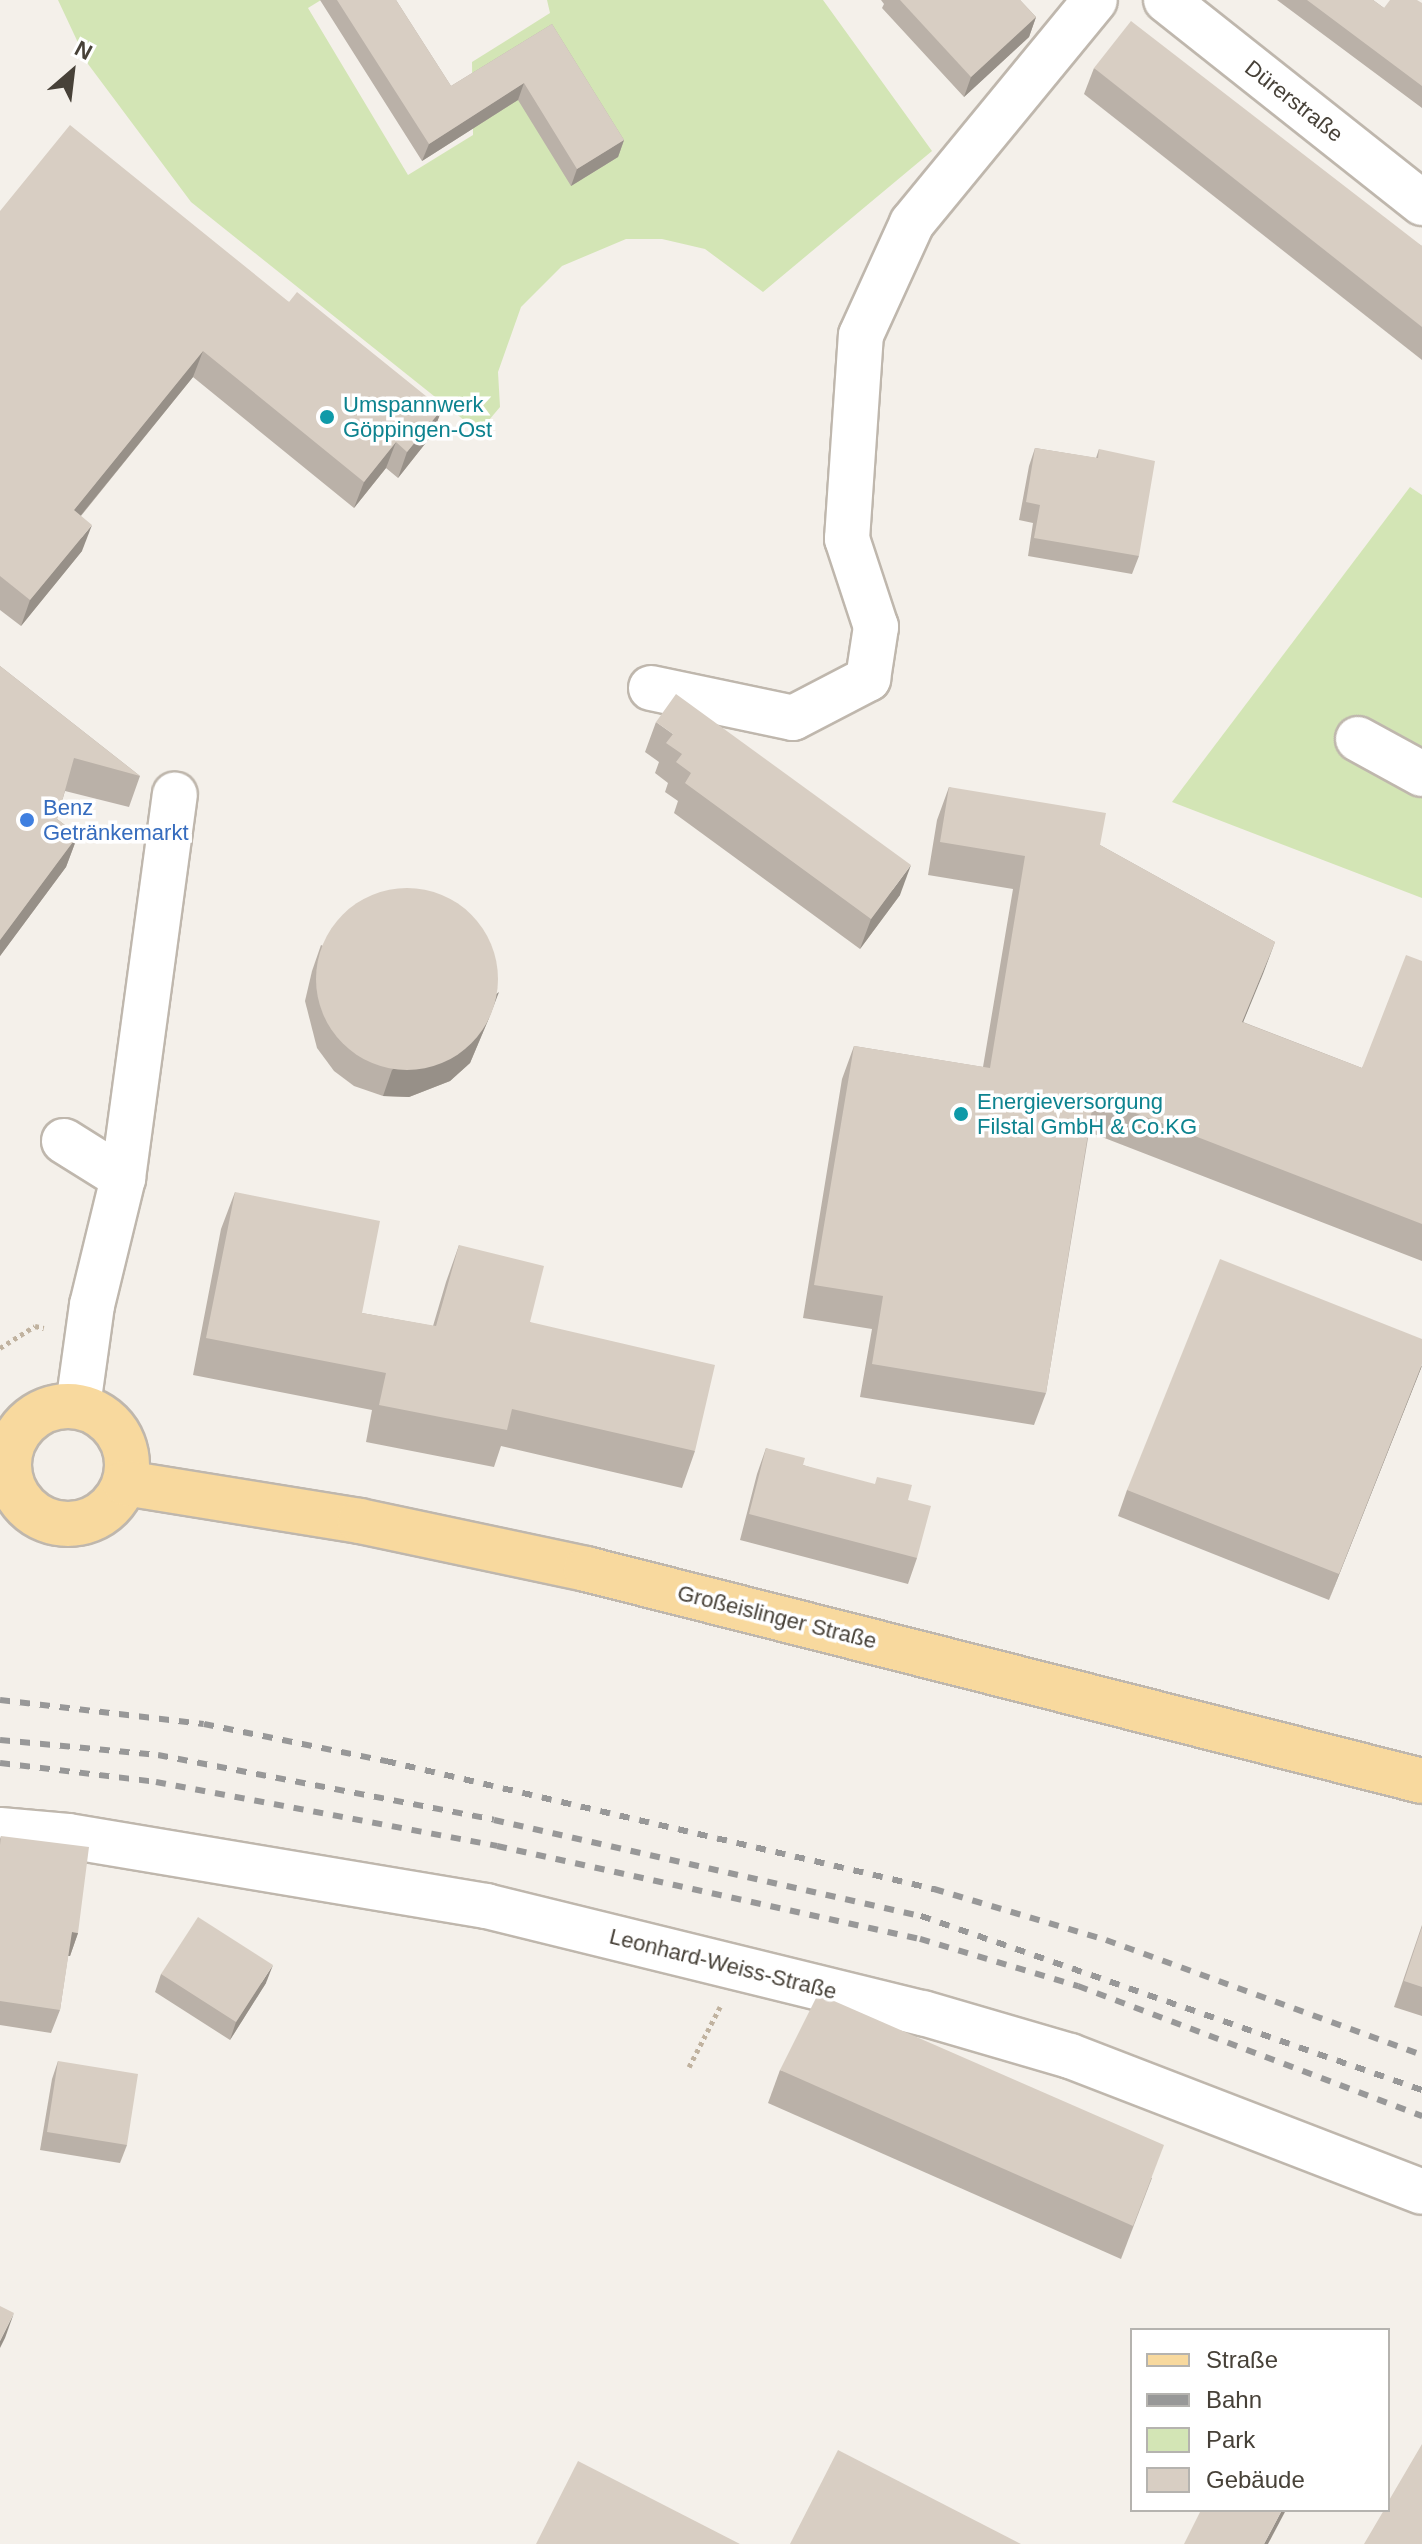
<!DOCTYPE html>
<html>
<head>
<meta charset="utf-8">
<style>
	body { margin:0 }
	#map { position:relative; width:1422px; height:2544px; overflow:hidden; background:#f4f0ea; font-family:Arial,sans-serif }
	div>[style] { position:absolute }
	.green>* { inset:0; background:#d3e5b5 }
	.path>* { height:5px; margin-top:-2.5px; transform-origin:0; background:repeating-linear-gradient(90deg,#c0b29f 0 4px,transparent 0 8px) }
	.roads { filter:drop-shadow(2px 0 #bfb7ad) drop-shadow(-2px 0 #bfb7ad) drop-shadow(0 2px #bfb7ad) drop-shadow(0 -2px #bfb7ad) }
	.minor>* { height:44px; margin:-22px; padding:0 22px; transform-origin:22px; border-radius:22px; background:#fff }
	.major>* { height:44px; margin:-22px; padding:0 22px; transform-origin:22px; border-radius:22px; background:#f8d99e }
	.major>.ring { margin:-22px; padding:0; box-sizing:content-box; background:none; border:44px solid #f8d99e; border-radius:50% }
	.rail>* { height:6px; margin-top:-3px; transform-origin:0; background:repeating-linear-gradient(90deg,#989898 0 10px,transparent 0 20px) }
	.wall>* { inset:0; background:#bab1a8 }
	.shaded-wall>* { inset:0; background:#979088 }
	.building>* { inset:0; background:#d8cec3 }
	.round { border-radius:50% }
	.dots>* { width:22px; height:22px; translate:-50% -50%; box-sizing:border-box; border:4px solid #fff; border-radius:50% }
	span { translate:-50% -50%; white-space:nowrap; text-align:center; line-height:1.15; -webkit-text-stroke:7px #fff; paint-order:stroke }
	.street-label { font-size:22px; color:#474138 }
	.culture-label { font-size:22px; color:#0d838f }
	.left { translate:0 -50%; text-align:left }
	.shop-label { font-size:22px; color:#366cbe }
	.legend { position:absolute; left:1130px; top:2328px; width:260px; height:184px; box-sizing:border-box; background:#fff; border:2px solid #b5b3af; margin:0; padding:10px 14px; list-style:none; font-size:24px; color:#474138 }
	.legend li { display:flex; align-items:center; gap:16px; height:40px }
	.legend b { width:40px; border:2px solid #b5b3af }
	.north { position:absolute; left:32px; top:32px; width:80px; height:80px; -webkit-text-stroke:6px #fff; paint-order:stroke; rotate:28deg; font-size:22px; font-weight:700; line-height:32px; text-align:center; color:#474138 }
	.north::after { content:''; display:block; margin:auto; width:28px; height:36px; background:#474138; clip-path:polygon(50% 0,100% 100%,50% 72%,0 100%) }
</style>
</head>
<body>
<div id="map">
	<div class="green">
		<i style="clip-path:polygon(58px 0,321px 0,308px 8px,408px 175px,473px 135px,472px 62px,550px 13px,547px 0,823px 0,932px 151px,763px 292px,705px 249px,662px 239px,626px 239px,562px 266px,521px 307px,498px 372px,500px 407px,479px 432px,191px 202px,88px 64px)"></i>
		<i style="clip-path:polygon(1410px 487px,1422px 495px,1422px 898px,1172px 802px)"></i>
	</div>
	<div class="path">
		<i style="left:0;top:1348px;width:41px;rotate:-32.2deg"></i>
		<i style="left:35px;top:1326px;width:9px;rotate:13deg"></i>
		<i style="left:689px;top:2067px;width:68px;rotate:-62.7deg"></i>
	</div>
	<div class="roads">
		<div class="minor">
			<i style="left:1166px;top:0;width:327px;rotate:38.4deg"></i>
			<i style="left:651px;top:688px;width:145px;rotate:11.9deg"></i>
			<i style="left:793px;top:718px;width:85px;rotate:-27.5deg"></i>
			<i style="left:868px;top:679px;width:53px;rotate:-81.3deg"></i>
			<i style="left:876px;top:627px;width:93px;rotate:-108.2deg"></i>
			<i style="left:847px;top:539px;width:204px;rotate:-86.1deg"></i>
			<i style="left:861px;top:335px;width:123px;rotate:-65.5deg"></i>
			<i style="left:912px;top:223px;width:288px;rotate:-50.6deg"></i>
			<i style="left:1358px;top:739px;width:73px;rotate:28.7deg"></i>
			<i style="left:64px;top:1141px;width:70px;rotate:32.1deg"></i>
			<i style="left:123px;top:1178px;width:131px;rotate:103.7deg"></i>
			<i style="left:92px;top:1305px;width:102px;rotate:97.9deg"></i>
			<i style="left:123px;top:1178px;width:387px;rotate:-82.3deg"></i>
			<i style="left:0;top:1830px;width:68px;rotate:5deg"></i>
			<i style="left:68px;top:1836px;width:424px;rotate:9.5deg"></i>
			<i style="left:486px;top:1906px;width:450px;rotate:13.8deg"></i>
			<i style="left:923px;top:2013px;width:153px;rotate:16.3deg"></i>
			<i style="left:1070px;top:2056px;width:377px;rotate:21.1deg"></i>
		</div>
		<div class="major">
			<i class="ring" style="left:9px;top:1406px;width:74px;height:74px"></i>
			<i style="left:125px;top:1483px;width:238px;rotate:9.2deg"></i>
			<i style="left:360px;top:1521px;width:231px;rotate:12deg"></i>
			<i style="left:586px;top:1569px;width:862px;rotate:14.23deg"></i>
		</div>
	</div>
	<div class="rail">
		<i style="left:0;top:1700px;width:205px;rotate:6.7deg"></i>
		<i style="left:204px;top:1724px;width:186px;rotate:11.5deg"></i>
		<i style="left:386px;top:1761px;width:563px;rotate:13.15deg"></i>
		<i style="left:934px;top:1889px;width:179px;rotate:16.5deg"></i>
		<i style="left:1106px;top:1940px;width:336px;rotate:20deg"></i>
		<i style="left:0;top:1740px;width:159px;rotate:5.4deg"></i>
		<i style="left:158px;top:1755px;width:342px;rotate:10.9deg"></i>
		<i style="left:494px;top:1820px;width:438px;rotate:12.7deg"></i>
		<i style="left:921px;top:1916px;width:530px;rotate:19.15deg"></i>
		<i style="left:0;top:1763px;width:157px;rotate:6.9deg"></i>
		<i style="left:156px;top:1782px;width:347px;rotate:10.6deg"></i>
		<i style="left:497px;top:1846px;width:433px;rotate:12.4deg"></i>
		<i style="left:920px;top:1939px;width:165px;rotate:16.6deg"></i>
		<i style="left:1078px;top:1986px;width:368px;rotate:20.7deg"></i>
	</div>
	<div class="wall">
		<i style="clip-path:polygon(320px 0,396px 0,451px 86px,552px 24px,624px 140px,618px 157px,571px 186px,518px 100px,422px 161px)"></i>
		<i style="clip-path:polygon(881px 0,1020px 0,1036px 17px,1029px 37px,964px 97px,882px 8px,884px 4px)"></i>
		<i style="clip-path:polygon(1277px 0,1373px 0,1384px 8px,1422px 3px,1422px 108px)"></i>
		<i style="clip-path:polygon(1094px 68px,1422px 246px,1422px 360px,1084px 94px)"></i>
		<i style="clip-path:polygon(0 211px,289px 302px,442px 409px,432px 435px,398px 478px,386px 468px,354px 508px,193px 377px,81px 516px,82px 551px,21px 626px,0 610px)"></i>
		<i style="clip-path:polygon(1035px 448px,1096px 458px,1099px 449px,1139px 556px,1132px 574px,1028px 556px,1033px 523px,1019px 520px,1029px 466px)"></i>
		<i style="clip-path:polygon(0 666px,140px 776px,129px 807px,65px 791px,57px 819px,78px 835px,66px 867px,0 956px)"></i>
		<i style="clip-path:polygon(656px 722px,900px 895px,860px 949px,674px 813px,678px 801px,665px 792px,668px 783px,655px 773px,659px 762px,645px 752px)"></i>
		<i style="clip-path:polygon(949px 787px,1100px 845px,1275px 942px,1243px 1022px,1362px 1068px,1422px 961px,1422px 1261px,1089px 1132px,1046px 1393px,1034px 1425px,860px 1397px,872px 1329px,803px 1318px,842px 1079px,854px 1046px,983px 1067px,1013px 889px,928px 875px,937px 820px)"></i>
		<i style="clip-path:polygon(321px 945px,489px 1018px,470px 1063px,450px 1081px,409px 1097px,383px 1096px,354px 1086px,334px 1071px,317px 1048px,305px 1001px,312px 971px)"></i>
		<i style="clip-path:polygon(235px 1192px,362px 1313px,433px 1326px,446px 1282px,459px 1245px,530px 1322px,695px 1451px,682px 1488px,501px 1446px,494px 1467px,366px 1442px,372px 1410px,193px 1375px,221px 1229px)"></i>
		<i style="clip-path:polygon(1422px 1366px,1329px 1600px,1118px 1516px,1127px 1490px)"></i>
		<i style="clip-path:polygon(766px 1448px,803px 1465px,908px 1500px,917px 1558px,908px 1584px,740px 1540px,757px 1474px)"></i>
		<i style="clip-path:polygon(1px 1836px,78px 1933px,70px 1956px,68px 1956px,60px 2010px,51px 2033px,0 2025px,0 1839px)"></i>
		<i style="clip-path:polygon(1422px 1925px,1422px 2016px,1394px 2007px)"></i>
		<i style="clip-path:polygon(161px 1974px,266px 1983px,230px 2040px,155px 1992px)"></i>
		<i style="clip-path:polygon(58px 2061px,127px 2145px,120px 2163px,40px 2150px,52px 2079px)"></i>
		<i style="clip-path:polygon(780px 2070px,1152px 2178px,1121px 2259px,768px 2103px)"></i>
	</div>
	<div class="shaded-wall">
		<i style="clip-path:polygon(1036px 17px,1029px 37px,964px 97px,971px 77px)"></i>
		<i style="clip-path:polygon(524px 83px,518px 100px,422px 161px,429px 144px)"></i>
		<i style="clip-path:polygon(624px 140px,618px 157px,571px 186px,577px 169px)"></i>
		<i style="clip-path:polygon(203px 351px,193px 377px,64px 536px,74px 510px)"></i>
		<i style="clip-path:polygon(442px 409px,432px 435px,398px 478px,407px 452px)"></i>
		<i style="clip-path:polygon(396px 442px,386px 468px,354px 508px,364px 482px)"></i>
		<i style="clip-path:polygon(92px 525px,82px 551px,21px 626px,30px 600px)"></i>
		<i style="clip-path:polygon(78px 835px,66px 867px,0 956px,0 940px)"></i>
		<i style="clip-path:polygon(911px 865px,900px 895px,860px 949px,871px 919px)"></i>
		<i style="clip-path:polygon(1275px 942px,1263px 974px,1230px 1054px,1242px 1022px)"></i>
		<i style="clip-path:polygon(499px 992px,489px 1018px,470px 1063px,450px 1081px,409px 1097px,383px 1096px,392px 1070px)"></i>
		<i style="clip-path:polygon(1422px 1364px,1421px 1368px,1329px 1600px,1339px 1574px)"></i>
		<i style="clip-path:polygon(72px 1932px,78px 1933px,70px 1956px,63px 1956px)"></i>
		<i style="clip-path:polygon(273px 1965px,266px 1983px,230px 2040px,236px 2022px)"></i>
		<i style="clip-path:polygon(14px 2313px,5px 2338px,0 2348px,0 2341px)"></i>
		<i style="clip-path:polygon(1282px 2510px,1286px 2510px,1268px 2544px,1264px 2544px)"></i>
	</div>
	<div class="building">
		<i style="clip-path:polygon(337px 0,396px 0,451px 86px,552px 24px,624px 140px,577px 169px,524px 83px,429px 144px)"></i>
		<i style="clip-path:polygon(900px 0,1020px 0,1036px 17px,971px 77px)"></i>
		<i style="clip-path:polygon(1307px 0,1373px 0,1384px 8px,1390px 0,1417px 0,1422px 3px,1422px 86px)"></i>
		<i style="clip-path:polygon(1131px 21px,1422px 246px,1422px 327px,1094px 68px)"></i>
		<i style="clip-path:polygon(70px 125px,289px 302px,297px 292px,442px 409px,407px 452px,396px 442px,364px 482px,203px 351px,74px 510px,92px 525px,30px 600px,0 576px,0 211px)"></i>
		<i style="clip-path:polygon(1035px 448px,1098px 458px,1099px 449px,1155px 461px,1139px 556px,1034px 538px,1040px 505px,1026px 502px)"></i>
		<i style="clip-path:polygon(0 666px,140px 776px,74px 758px,57px 819px,78px 835px,0 940px)"></i>
		<i style="clip-path:polygon(676px 694px,911px 865px,871px 919px,685px 783px,691px 773px,676px 762px,682px 754px,666px 743px,673px 734px,656px 722px)"></i>
		<i style="clip-path:polygon(949px 787px,1106px 813px,1100px 845px,1275px 942px,1242px 1022px,1362px 1068px,1406px 955px,1422px 961px,1422px 1224px,1094px 1097px,1046px 1393px,872px 1364px,883px 1296px,814px 1285px,854px 1046px,990px 1068px,1025px 856px,940px 842px)"></i>
		<i class="round" style="left:316px;top:888px;width:182px;height:182px"></i>
		<i style="clip-path:polygon(235px 1192px,380px 1221px,362px 1313px,436px 1326px,459px 1245px,544px 1266px,530px 1322px,715px 1365px,695px 1451px,512px 1409px,507px 1430px,379px 1405px,386px 1373px,206px 1338px)"></i>
		<i style="clip-path:polygon(1220px 1259px,1422px 1339px,1422px 1364px,1339px 1574px,1127px 1490px)"></i>
		<i style="clip-path:polygon(766px 1448px,805px 1458px,803px 1465px,875px 1484px,877px 1477px,912px 1485px,908px 1500px,931px 1506px,917px 1558px,749px 1514px)"></i>
		<i style="clip-path:polygon(1px 1836px,89px 1847px,78px 1933px,72px 1932px,60px 2010px,0 2001px,0 1845px)"></i>
		<i style="clip-path:polygon(198px 1917px,273px 1965px,236px 2022px,161px 1974px)"></i>
		<i style="clip-path:polygon(1422px 1927px,1422px 1987px,1404px 1981px)"></i>
		<i style="clip-path:polygon(818px 1994px,1164px 2145px,1133px 2226px,780px 2070px)"></i>
		<i style="clip-path:polygon(58px 2061px,138px 2074px,127px 2145px,47px 2132px)"></i>
		<i style="clip-path:polygon(0 2306px,14px 2313px,0 2341px)"></i>
		<i style="clip-path:polygon(1422px 2444px,1422px 2544px,1364px 2544px,1384px 2510px,1388px 2510px,1388px 2502px)"></i>
		<i style="clip-path:polygon(838px 2450px,1021px 2544px,790px 2544px)"></i>
		<i style="clip-path:polygon(578px 2461px,740px 2544px,536px 2544px)"></i>
		<i style="clip-path:polygon(1201px 2510px,1282px 2510px,1264px 2544px,1184px 2544px)"></i>
	</div>
	<div class="dots">
		<i style="left:327px;top:417px;background:#0f9aa8"></i>
		<i style="left:27px;top:820px;background:#3f7fe0"></i>
		<i style="left:961px;top:1114px;background:#0f9aa8"></i>
	</div>
	<div class="street-label">
		<span style="left:1294px;top:101px;rotate:38deg">Dürerstraße</span>
		<span style="left:777px;top:1617px;rotate:14deg">Großeislinger Straße</span>
		<span style="left:723px;top:1964px;rotate:14deg">Leonhard-Weiss-Straße</span>
	</div>
	<div class="culture-label">
		<span class="left" style="left:343px;top:417px">Umspannwerk<br>Göppingen-Ost</span>
		<span class="left" style="left:977px;top:1114px">Energieversorgung<br>Filstal GmbH &amp; Co.KG</span>
	</div>
	<div class="shop-label">
		<span class="left" style="left:43px;top:820px">Benz<br>Getränkemarkt</span>
	</div>
	<ul class="legend">
	<li><b style="height:10px;background:#f8d99e"></b>Straße</li>
	<li><b style="height:10px;background:#989898"></b>Bahn</li>
	<li><b style="height:22px;background:#d3e5b5"></b>Park</li>
	<li><b style="height:22px;background:#d8cec3"></b>Gebäude</li>
	</ul>
	<div class="north">N</div>
</div>
</body>
</html>
